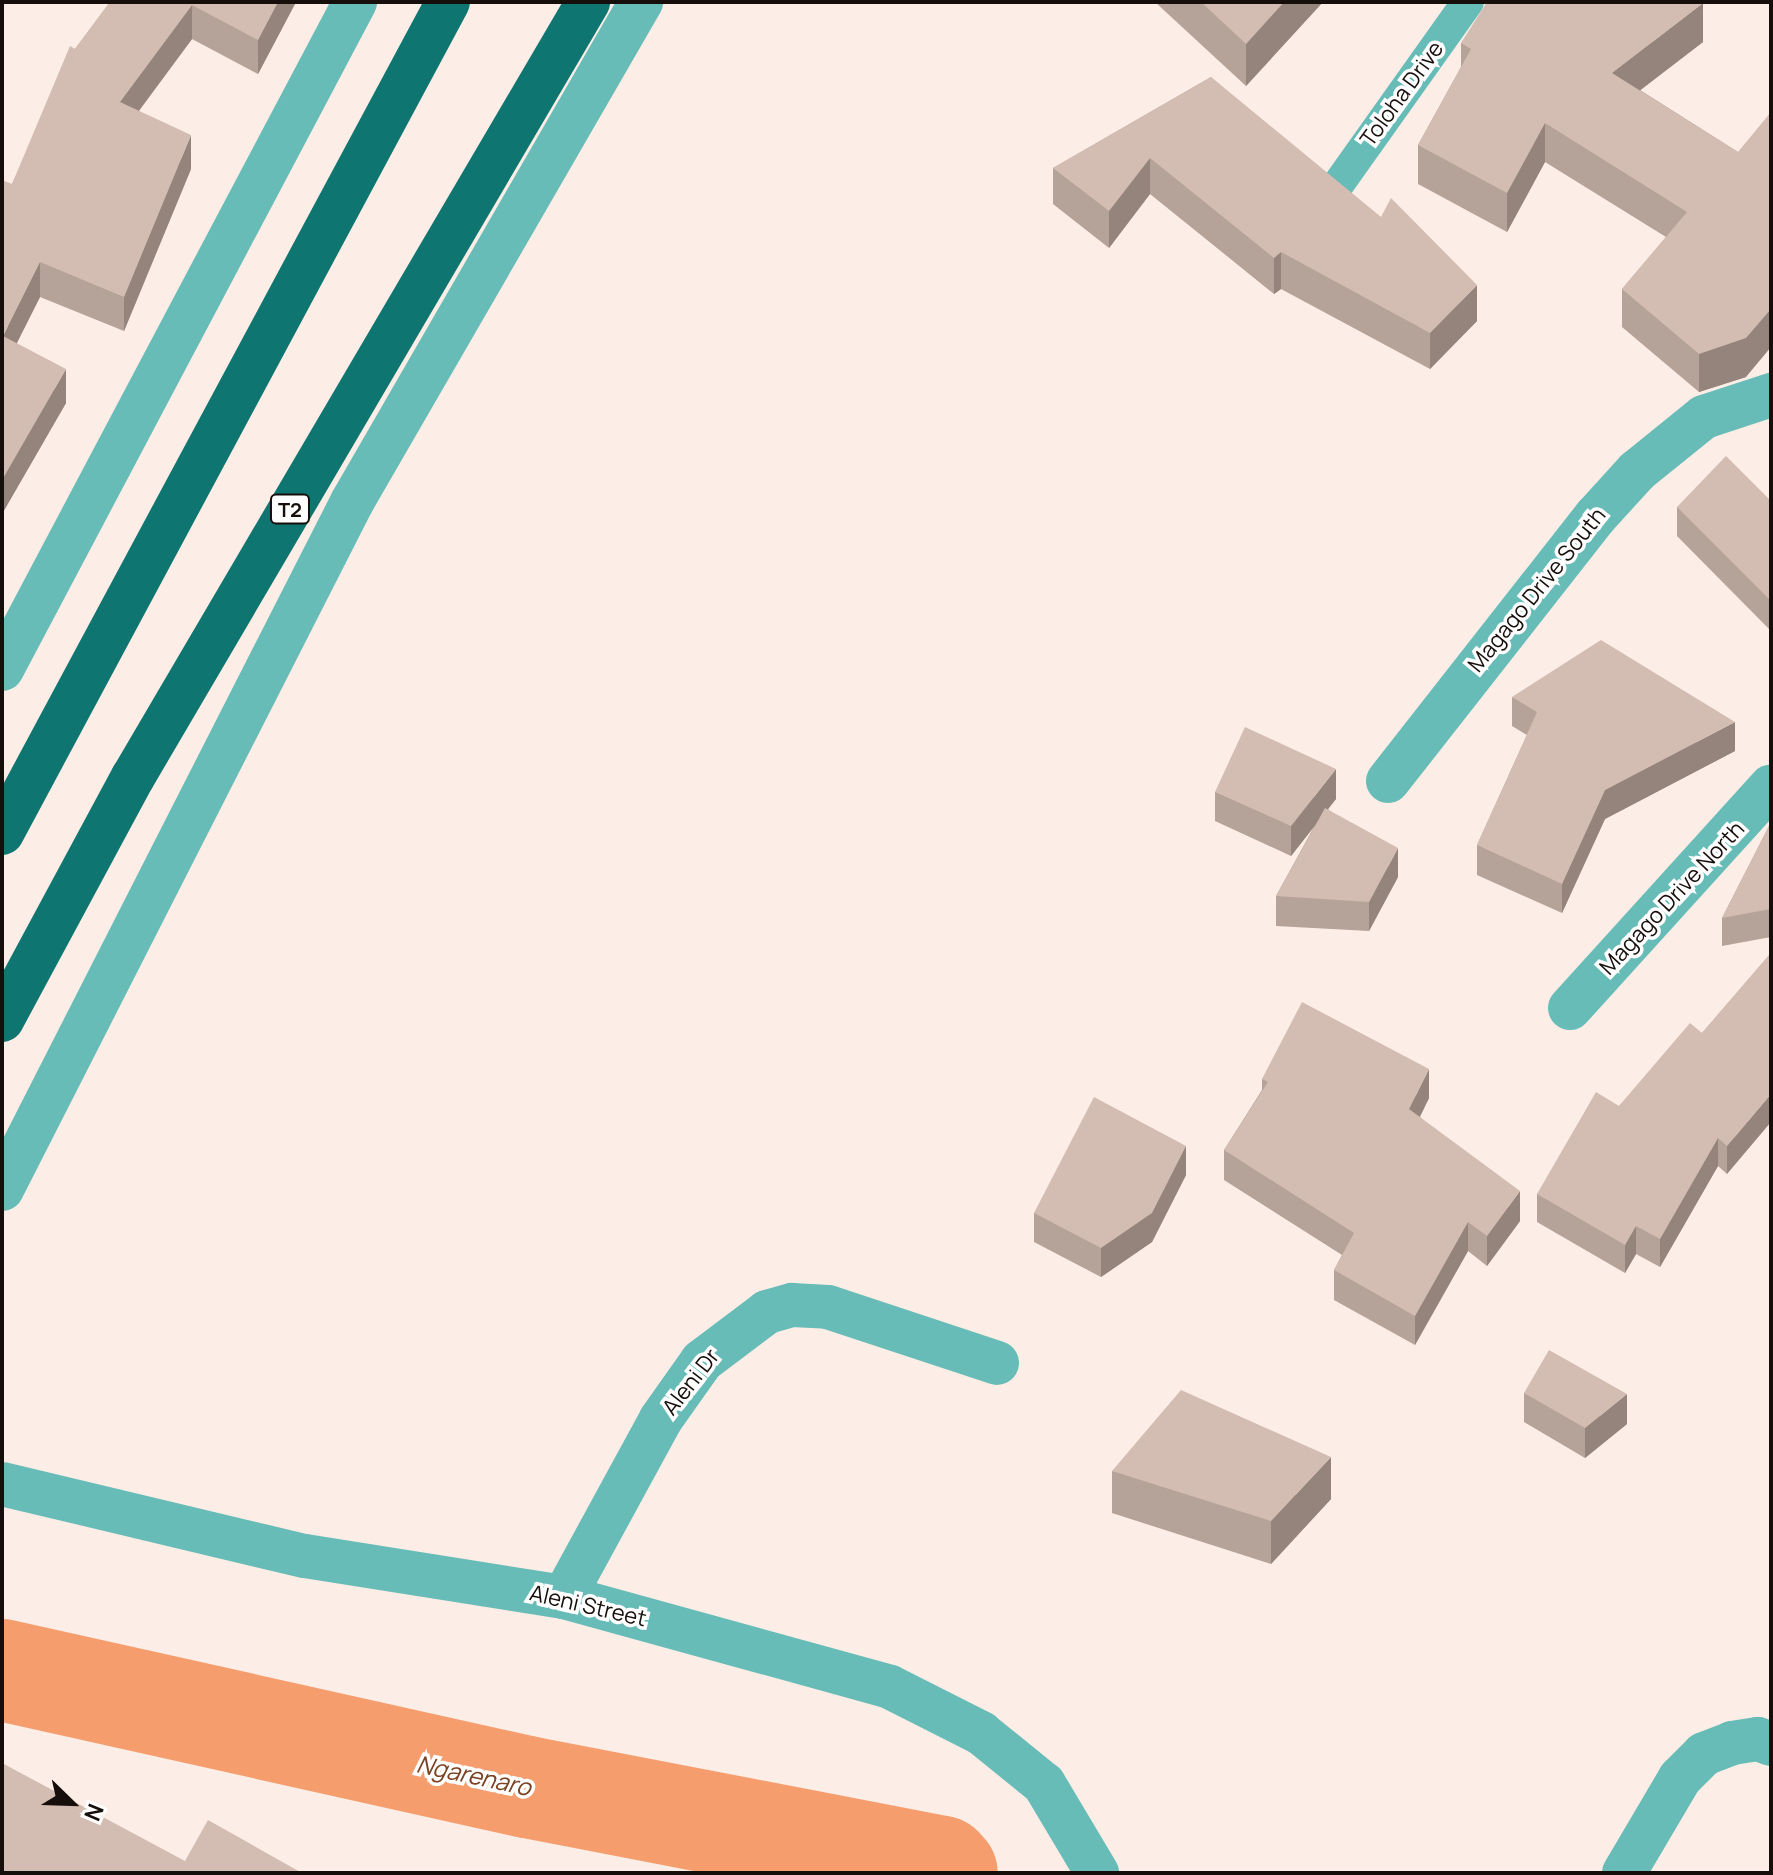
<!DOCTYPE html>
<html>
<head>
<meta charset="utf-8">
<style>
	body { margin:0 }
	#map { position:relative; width:1773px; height:1875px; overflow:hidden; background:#fcede6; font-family:Manrope,sans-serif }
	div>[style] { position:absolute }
	.river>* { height:102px; margin:-51px; padding:0 51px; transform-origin:51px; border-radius:51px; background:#f59d6d }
	.service>* { height:32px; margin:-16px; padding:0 16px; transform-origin:16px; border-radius:16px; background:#67bcb7 }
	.minor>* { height:44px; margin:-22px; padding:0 22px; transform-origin:22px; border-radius:22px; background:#67bcb7 }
	.trunk>* { height:44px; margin:-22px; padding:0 22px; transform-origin:22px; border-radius:22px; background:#0e7571 }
	.wall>* { inset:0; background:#b5a298 }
	.shaded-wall>* { inset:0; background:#94847c }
	.building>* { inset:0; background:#d3bcb1 }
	span { translate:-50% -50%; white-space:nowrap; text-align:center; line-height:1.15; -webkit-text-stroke:7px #fefefe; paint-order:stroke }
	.shield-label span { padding:2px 6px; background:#fefefe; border:2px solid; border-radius:6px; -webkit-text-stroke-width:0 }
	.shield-label { font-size:20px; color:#160e0b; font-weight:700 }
	.street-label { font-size:22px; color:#160e0b }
	.water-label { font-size:24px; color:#7c4221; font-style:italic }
	.frame { position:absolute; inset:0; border:4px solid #160e0b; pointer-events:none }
	.north { position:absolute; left:32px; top:1763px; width:80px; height:80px; -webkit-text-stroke:6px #fefefe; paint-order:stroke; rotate:113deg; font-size:22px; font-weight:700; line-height:32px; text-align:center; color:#160e0b }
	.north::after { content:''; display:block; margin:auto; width:28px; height:36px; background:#160e0b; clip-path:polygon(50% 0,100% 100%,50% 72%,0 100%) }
</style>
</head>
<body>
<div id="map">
	<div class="river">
		<i style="left:2px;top:1670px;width:538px;rotate:12.56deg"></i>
		<i style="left:527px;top:1787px;width:422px;rotate:10.9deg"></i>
		<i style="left:941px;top:1867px;width:8px;rotate:45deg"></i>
	</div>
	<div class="service">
		<i style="left:1337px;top:186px;width:226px;rotate:-54.6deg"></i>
	</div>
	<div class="minor">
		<i style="left:2px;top:669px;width:755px;rotate:-62.11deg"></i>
		<i style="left:1388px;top:781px;width:337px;rotate:-51.9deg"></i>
		<i style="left:1596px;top:516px;width:61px;rotate:-47.7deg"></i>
		<i style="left:1637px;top:471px;width:86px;rotate:-38.9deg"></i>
		<i style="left:1704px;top:417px;width:71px;rotate:-18.2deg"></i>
		<i style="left:1570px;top:1008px;width:299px;rotate:-47.8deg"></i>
		<i style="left:2px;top:1189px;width:771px;rotate:-63deg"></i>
		<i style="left:352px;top:502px;width:578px;rotate:-59.97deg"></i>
		<i style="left:2px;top:1484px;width:311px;rotate:13.4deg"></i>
		<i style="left:305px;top:1556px;width:262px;rotate:9deg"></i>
		<i style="left:564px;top:1597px;width:338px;rotate:15.4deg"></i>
		<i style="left:890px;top:1687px;width:102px;rotate:26.8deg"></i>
		<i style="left:981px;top:1733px;width:81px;rotate:39deg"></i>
		<i style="left:1044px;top:1784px;width:104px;rotate:59.2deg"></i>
		<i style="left:564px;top:1597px;width:203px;rotate:-61.4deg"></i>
		<i style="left:661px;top:1419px;width:71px;rotate:-54.7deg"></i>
		<i style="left:702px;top:1361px;width:81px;rotate:-37deg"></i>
		<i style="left:767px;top:1312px;width:26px;rotate:-16deg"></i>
		<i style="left:792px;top:1305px;width:36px;rotate:3deg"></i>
		<i style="left:828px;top:1307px;width:178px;rotate:18.3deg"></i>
		<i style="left:1624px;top:1873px;width:110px;rotate:-59.5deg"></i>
		<i style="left:1680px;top:1778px;width:34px;rotate:-45deg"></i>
		<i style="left:1704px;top:1754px;width:30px;rotate:-21deg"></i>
		<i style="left:1732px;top:1743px;width:26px;rotate:-9deg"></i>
		<i style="left:1758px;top:1739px;width:14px;rotate:21deg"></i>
	</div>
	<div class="trunk">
		<i style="left:2px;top:833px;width:943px;rotate:-61.78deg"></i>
		<i style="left:2px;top:1020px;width:276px;rotate:-61.7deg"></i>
		<i style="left:133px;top:777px;width:899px;rotate:-59.58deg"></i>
	</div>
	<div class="wall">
		<i style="clip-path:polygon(110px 2px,296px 2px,258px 74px,192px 39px,139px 111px,191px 169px,124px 331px,40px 297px,17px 343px,66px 403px,2px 514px,12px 184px,75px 49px)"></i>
		<i style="clip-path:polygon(1155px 2px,1323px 2px,1246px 86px)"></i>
		<i style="clip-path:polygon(1703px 42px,1640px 90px,1738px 152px,1746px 377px,1699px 392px,1622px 327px,1622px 289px,1666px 237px,1545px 162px,1507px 232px,1418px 184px,1418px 145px,1461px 67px,1461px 43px)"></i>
		<i style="clip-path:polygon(1211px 77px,1477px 321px,1430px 369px,1281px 289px,1274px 294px,1150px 194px,1109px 248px,1053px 204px,1053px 168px)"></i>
		<i style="clip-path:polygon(1771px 501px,1771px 631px,1677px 536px,1677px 507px)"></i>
		<i style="clip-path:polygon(1512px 697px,1735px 751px,1605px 819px,1562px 913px,1477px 875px,1477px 845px,1527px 735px,1512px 726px)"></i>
		<i style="clip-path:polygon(1215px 792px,1336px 799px,1328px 809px,1398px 877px,1369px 931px,1276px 926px,1276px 896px,1315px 825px,1291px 856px,1215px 821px)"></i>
		<i style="clip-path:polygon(1771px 803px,1771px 937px,1722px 946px,1722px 918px,1770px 824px)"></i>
		<i style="clip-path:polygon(1771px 953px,1727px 1174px,1718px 1166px,1660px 1267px,1636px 1254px,1625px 1273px,1537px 1222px,1537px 1194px,1619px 1106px,1702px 1033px)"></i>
		<i style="clip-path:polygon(1262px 1079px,1429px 1098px,1420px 1117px,1520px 1221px,1487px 1266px,1468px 1251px,1415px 1345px,1334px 1300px,1334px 1270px,1342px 1255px,1224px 1180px,1224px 1150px,1262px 1090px)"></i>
		<i style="clip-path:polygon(1186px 1175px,1152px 1242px,1101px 1277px,1034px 1242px,1034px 1213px)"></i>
		<i style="clip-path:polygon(1524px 1393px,1627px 1424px,1585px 1458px,1524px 1422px)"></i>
		<i style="clip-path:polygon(1112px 1471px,1331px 1499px,1271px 1564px,1112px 1513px)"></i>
	</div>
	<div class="shaded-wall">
		<i style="clip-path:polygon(278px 2px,296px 2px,258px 74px,258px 40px)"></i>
		<i style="clip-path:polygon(1284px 2px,1323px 2px,1246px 86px,1246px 44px)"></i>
		<i style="clip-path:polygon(1703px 3px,1703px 42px,1612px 112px,1612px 73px)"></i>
		<i style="clip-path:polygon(192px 5px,192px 39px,120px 136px,120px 102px)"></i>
		<i style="clip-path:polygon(1545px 123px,1545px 162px,1507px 232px,1507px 193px)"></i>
		<i style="clip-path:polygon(191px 135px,191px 169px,124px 331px,124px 297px)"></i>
		<i style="clip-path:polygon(1150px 158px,1150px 194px,1109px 248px,1109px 211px)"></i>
		<i style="clip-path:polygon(1281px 252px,1281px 289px,1274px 294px,1274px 258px)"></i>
		<i style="clip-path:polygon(40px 262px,40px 297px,3px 370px,3px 336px)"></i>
		<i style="clip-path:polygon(1477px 285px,1477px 321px,1430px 369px,1430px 333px)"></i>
		<i style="clip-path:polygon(1771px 309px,1771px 347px,1746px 377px,1699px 392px,1699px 354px)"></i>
		<i style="clip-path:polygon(66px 369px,66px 403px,2px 514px,2px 480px)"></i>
		<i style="clip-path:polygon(1735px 722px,1735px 751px,1605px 819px,1562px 913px,1562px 884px,1605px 790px)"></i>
		<i style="clip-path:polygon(1336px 769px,1336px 799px,1291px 856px,1291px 826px)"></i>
		<i style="clip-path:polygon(1398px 848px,1398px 877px,1369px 931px,1369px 902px)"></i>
		<i style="clip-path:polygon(1429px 1069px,1429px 1098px,1409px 1138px,1409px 1109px)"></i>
		<i style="clip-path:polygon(1771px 1094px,1771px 1122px,1727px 1174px,1727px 1146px)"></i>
		<i style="clip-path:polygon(1718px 1138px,1718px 1166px,1660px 1267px,1660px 1239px)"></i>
		<i style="clip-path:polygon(1186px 1146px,1186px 1175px,1152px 1242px,1101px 1277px,1101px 1248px)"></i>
		<i style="clip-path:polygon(1520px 1191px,1520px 1221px,1487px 1266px,1487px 1236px)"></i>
		<i style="clip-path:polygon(1468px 1222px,1468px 1251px,1415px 1345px,1415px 1316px)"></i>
		<i style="clip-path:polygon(1636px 1226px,1636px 1254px,1625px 1273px,1625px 1245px)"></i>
		<i style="clip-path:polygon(1627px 1394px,1627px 1424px,1585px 1458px,1585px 1428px)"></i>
		<i style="clip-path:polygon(1331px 1457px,1331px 1499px,1271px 1564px,1271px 1521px)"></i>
	</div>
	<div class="building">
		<i style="clip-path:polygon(110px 2px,278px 2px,258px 40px,192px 5px,120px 102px,191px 135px,124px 297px,40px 262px,3px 336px,66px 369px,2px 480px,2px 180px,12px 184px,70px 46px,75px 49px)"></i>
		<i style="clip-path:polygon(1201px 2px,1284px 2px,1246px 44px)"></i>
		<i style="clip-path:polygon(1487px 2px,1701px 2px,1703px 3px,1612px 73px,1738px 152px,1771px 112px,1771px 309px,1746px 338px,1699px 354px,1622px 289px,1687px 212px,1545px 123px,1507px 193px,1418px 145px,1471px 49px,1461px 43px)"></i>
		<i style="clip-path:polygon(1211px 77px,1381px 217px,1391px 198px,1477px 285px,1430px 333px,1281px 252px,1274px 258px,1150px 158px,1109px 211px,1053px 168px)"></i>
		<i style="clip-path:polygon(1726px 456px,1771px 501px,1771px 601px,1677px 507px)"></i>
		<i style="clip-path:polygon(1601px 640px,1735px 722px,1605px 790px,1562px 884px,1477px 845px,1537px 712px,1512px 697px)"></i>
		<i style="clip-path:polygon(1245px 727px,1336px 769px,1291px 826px,1215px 792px)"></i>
		<i style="clip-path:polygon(1325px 808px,1398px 848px,1369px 902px,1276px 896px)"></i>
		<i style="clip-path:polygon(1771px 822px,1771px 909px,1722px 918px)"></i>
		<i style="clip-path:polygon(1771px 953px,1771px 1094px,1727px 1146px,1718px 1138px,1660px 1239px,1636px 1226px,1625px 1245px,1537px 1194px,1596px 1092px,1619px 1106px,1690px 1023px,1702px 1033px)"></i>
		<i style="clip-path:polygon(1302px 1002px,1429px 1069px,1409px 1109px,1520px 1191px,1487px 1236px,1468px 1222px,1415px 1316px,1334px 1270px,1354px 1233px,1224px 1150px,1268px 1082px,1262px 1079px)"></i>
		<i style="clip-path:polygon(1094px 1097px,1186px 1146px,1152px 1213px,1101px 1248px,1034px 1213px)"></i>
		<i style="clip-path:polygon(1549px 1350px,1627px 1394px,1585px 1428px,1524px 1393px)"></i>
		<i style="clip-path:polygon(1181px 1390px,1331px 1457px,1271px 1521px,1112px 1471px)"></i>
		<i style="clip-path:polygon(2px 1763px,185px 1861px,208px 1820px,302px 1873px,2px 1873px)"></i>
	</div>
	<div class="shield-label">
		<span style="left:290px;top:509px">T2</span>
	</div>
	<div class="street-label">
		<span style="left:1402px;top:94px;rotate:-54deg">Toloha Drive</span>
		<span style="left:1537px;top:590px;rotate:-51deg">Magago Drive South</span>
		<span style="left:1672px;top:898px;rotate:-47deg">Magago Drive North</span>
		<span style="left:691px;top:1382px;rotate:-52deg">Aleni Dr</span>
		<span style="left:588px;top:1606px;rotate:13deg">Aleni Street</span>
	</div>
	<div class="water-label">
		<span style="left:474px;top:1775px;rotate:12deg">Ngarenaro</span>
	</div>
	<div class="frame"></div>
	<div class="north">N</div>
</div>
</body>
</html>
